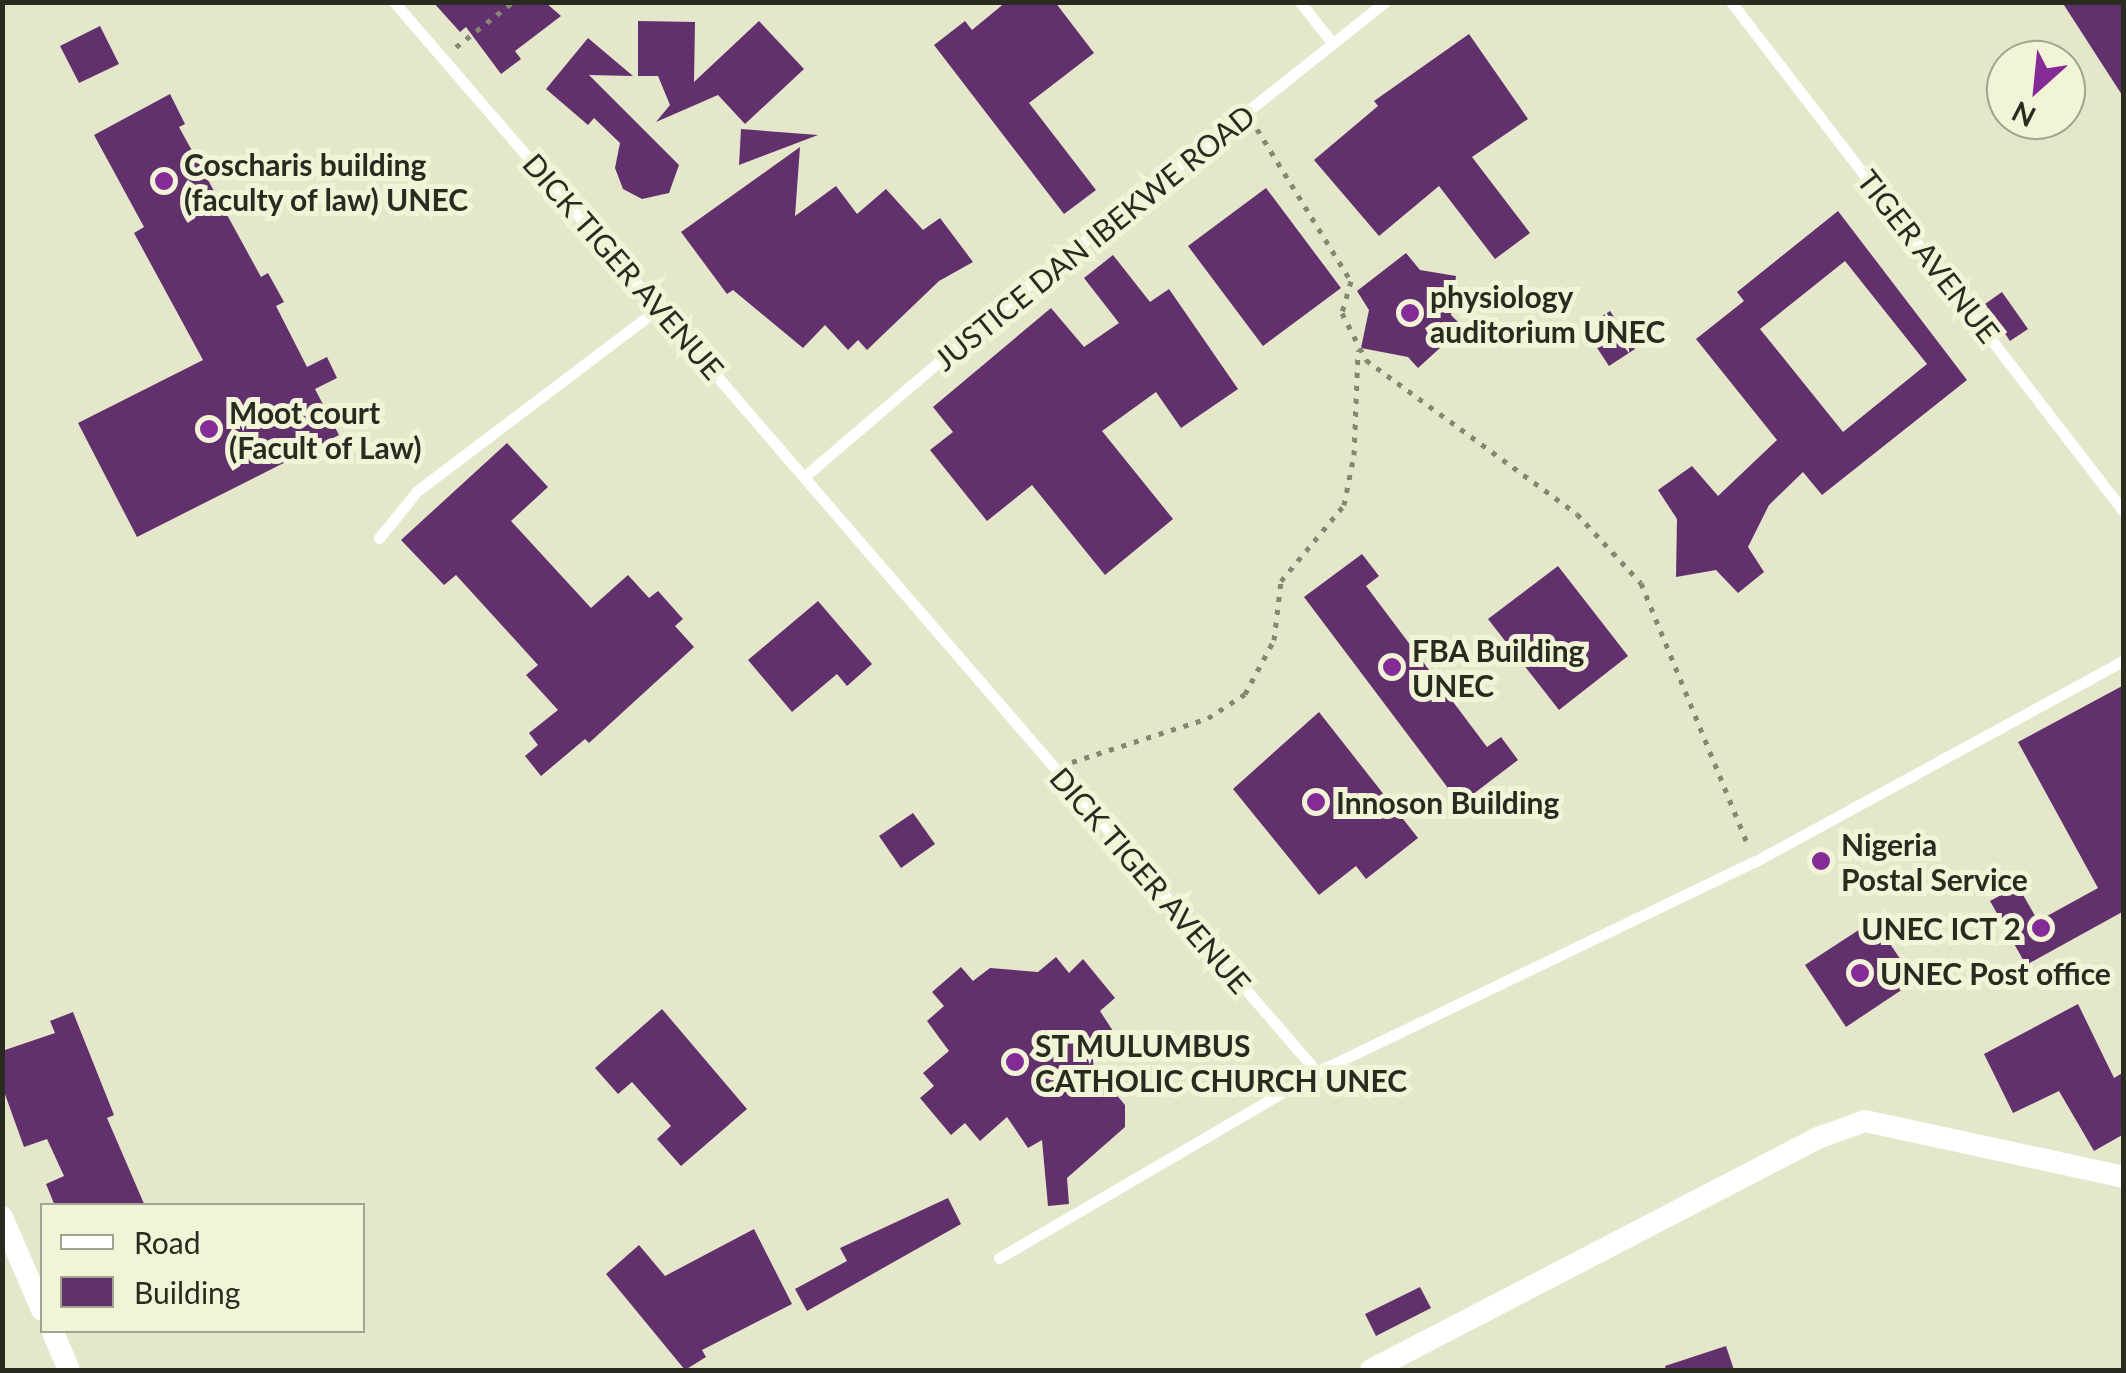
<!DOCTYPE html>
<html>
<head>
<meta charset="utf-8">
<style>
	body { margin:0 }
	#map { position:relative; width:2126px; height:1373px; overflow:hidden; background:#e4e7ca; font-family:Lato,sans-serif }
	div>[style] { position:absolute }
	.building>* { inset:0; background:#62316d }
	.path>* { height:5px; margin-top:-2.5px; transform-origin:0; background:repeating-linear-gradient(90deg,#858773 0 5px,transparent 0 13px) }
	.service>* { height:11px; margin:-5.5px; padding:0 5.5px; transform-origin:5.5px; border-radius:5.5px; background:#fff }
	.minor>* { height:22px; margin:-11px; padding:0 11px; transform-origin:11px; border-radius:11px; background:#fff }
	.dots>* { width:28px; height:28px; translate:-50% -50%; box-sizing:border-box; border:5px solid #f1f4d7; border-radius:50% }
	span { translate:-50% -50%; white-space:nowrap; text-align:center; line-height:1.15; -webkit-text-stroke:10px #f1f4d7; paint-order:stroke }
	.poi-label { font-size:30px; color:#2a2b20; font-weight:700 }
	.left { translate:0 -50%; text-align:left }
	.right { translate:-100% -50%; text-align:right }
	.street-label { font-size:30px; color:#2a2b20 }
	.frame { position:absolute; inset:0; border:5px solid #2a2b20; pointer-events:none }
	.legend { position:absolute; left:40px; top:1203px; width:325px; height:130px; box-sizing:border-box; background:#f1f4d7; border:2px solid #a1a48e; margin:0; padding:12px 18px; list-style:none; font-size:30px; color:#2a2b20 }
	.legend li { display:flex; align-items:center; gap:20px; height:50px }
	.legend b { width:50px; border:2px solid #a1a48e }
	.north { position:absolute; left:1986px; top:40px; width:100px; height:100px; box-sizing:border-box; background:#f1f4d7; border:2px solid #a1a48e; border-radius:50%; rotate:207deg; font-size:28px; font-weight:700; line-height:40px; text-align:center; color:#2a2b20 }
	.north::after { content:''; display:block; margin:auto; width:35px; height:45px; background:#852b98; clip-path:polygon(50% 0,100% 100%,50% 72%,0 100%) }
</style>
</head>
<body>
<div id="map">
	<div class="building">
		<i style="clip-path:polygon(433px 2px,545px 2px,561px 16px,515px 51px,521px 59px,501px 74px,466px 27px,460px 32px)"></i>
		<i style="clip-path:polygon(1006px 2px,1055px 2px,1094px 53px,1029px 103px,1096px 190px,1064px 214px,934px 45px,965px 21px,972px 30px)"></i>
		<i style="clip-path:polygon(2062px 2px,2124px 2px,2124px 98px)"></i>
		<i style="clip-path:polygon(638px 21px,695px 22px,694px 82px,759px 21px,804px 69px,745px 124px,718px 95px,656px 122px,670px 105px,658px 76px,638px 76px)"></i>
		<i style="clip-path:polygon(100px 26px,119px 64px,79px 83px,60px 46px)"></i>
		<i style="clip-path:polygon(1469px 34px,1528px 119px,1472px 157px,1530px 233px,1495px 259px,1439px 186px,1379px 236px,1314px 160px,1378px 106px,1374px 101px)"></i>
		<i style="clip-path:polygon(588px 38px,633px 76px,589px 75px,679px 165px,669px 193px,642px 199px,623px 189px,615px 168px,620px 143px,594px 118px,588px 125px,546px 89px)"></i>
		<i style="clip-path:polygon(170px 94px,185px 124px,179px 127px,261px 277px,268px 273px,284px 302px,276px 306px,307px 367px,327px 357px,337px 378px,315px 389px,339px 435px,137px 537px,78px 423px,203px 360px,134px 233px,144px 227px,94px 135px)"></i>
		<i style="clip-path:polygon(741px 129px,818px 135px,739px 165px)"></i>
		<i style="clip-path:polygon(800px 147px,795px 216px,836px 186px,857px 214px,886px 189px,923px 230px,940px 218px,973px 262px,939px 281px,867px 350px,858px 340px,848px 350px,825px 325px,803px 348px,733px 290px,727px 294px,681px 232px)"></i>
		<i style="clip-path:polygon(1266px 188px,1341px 288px,1263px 346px,1188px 246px)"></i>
		<i style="clip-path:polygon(evenodd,1838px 211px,1967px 380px,1822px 495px,1803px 472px,1769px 505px,1748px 547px,1764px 572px,1738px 593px,1716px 570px,1676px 577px,1677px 519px,1658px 490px,1692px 466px,1718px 496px,1777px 440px,1696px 339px,1744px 301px,1737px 292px,1838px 211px,1845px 261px,1927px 364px,1843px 432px,1760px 329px,1845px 261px)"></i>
		<i style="clip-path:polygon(1406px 253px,1420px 270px,1456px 276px,1451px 315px,1463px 327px,1418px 368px,1408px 357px,1361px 348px,1369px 310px,1357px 291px)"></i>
		<i style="clip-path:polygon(1113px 255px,1150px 302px,1169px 289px,1238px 389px,1181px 428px,1156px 392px,1102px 431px,1173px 519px,1105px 575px,1032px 485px,987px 521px,930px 450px,953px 432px,933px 407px,1051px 308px,1084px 347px,1119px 323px,1084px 278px)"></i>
		<i style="clip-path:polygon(2002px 292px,2028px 329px,2010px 341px,1985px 304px)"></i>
		<i style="clip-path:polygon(1610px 311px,1635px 349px,1609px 366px,1584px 328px)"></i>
		<i style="clip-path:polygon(507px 443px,548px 487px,511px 521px,591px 608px,628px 575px,649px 598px,658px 591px,683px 619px,675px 626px,694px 647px,589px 743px,585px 739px,541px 776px,525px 756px,538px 745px,529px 733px,558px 710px,526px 675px,538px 665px,456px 575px,444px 585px,401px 540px)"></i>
		<i style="clip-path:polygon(1362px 554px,1379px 576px,1366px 586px,1487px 747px,1501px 737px,1518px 760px,1460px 804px,1304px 597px)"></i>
		<i style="clip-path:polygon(1558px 566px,1628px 656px,1559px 710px,1488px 619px)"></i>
		<i style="clip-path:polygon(818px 601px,872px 664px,847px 686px,837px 674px,792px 712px,748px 660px)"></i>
		<i style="clip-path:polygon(2124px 685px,2124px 911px,2026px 965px,1990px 901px,2018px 886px,2038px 921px,2098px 888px,2018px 742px)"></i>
		<i style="clip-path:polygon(1319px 712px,1418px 838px,1366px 879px,1356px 866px,1319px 895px,1233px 789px)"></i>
		<i style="clip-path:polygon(913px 813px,935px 844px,901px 868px,879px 836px)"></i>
		<i style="clip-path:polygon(1874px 920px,1915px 981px,1846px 1027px,1805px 965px)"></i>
		<i style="clip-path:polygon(1056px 957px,1069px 973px,1083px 959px,1115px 998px,1100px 1011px,1113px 1031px,1095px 1044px,1093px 1067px,1125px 1105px,1125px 1127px,1067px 1178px,1069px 1204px,1048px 1206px,1042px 1140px,1028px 1148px,1007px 1117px,980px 1141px,965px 1123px,951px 1135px,920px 1098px,934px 1086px,923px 1073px,949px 1051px,927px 1021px,944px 1006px,932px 992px,961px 967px,973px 981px,990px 968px,1038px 972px)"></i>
		<i style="clip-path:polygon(2078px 1004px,2114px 1078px,2124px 1072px,2124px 1134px,2094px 1151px,2059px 1091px,2013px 1113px,1984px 1054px)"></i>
		<i style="clip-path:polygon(662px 1009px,747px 1109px,681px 1166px,657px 1139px,671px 1126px,632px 1082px,618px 1094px,595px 1068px)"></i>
		<i style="clip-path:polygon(73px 1012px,114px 1115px,107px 1118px,145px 1206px,55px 1206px,46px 1184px,64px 1176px,47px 1139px,24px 1147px,2px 1086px,2px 1051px,55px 1033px,50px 1021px)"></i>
		<i style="clip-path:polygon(948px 1198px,961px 1224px,807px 1311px,795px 1289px,847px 1261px,840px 1248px)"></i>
		<i style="clip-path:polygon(754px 1229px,792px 1304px,702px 1350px,706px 1357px,685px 1370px,606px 1274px,639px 1245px,665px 1276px)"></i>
		<i style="clip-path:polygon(1420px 1287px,1431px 1308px,1376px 1336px,1365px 1314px)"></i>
		<i style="clip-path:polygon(1726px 1346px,1734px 1370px,1666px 1370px,1665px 1366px)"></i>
	</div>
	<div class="path">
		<i style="left:456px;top:47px;width:73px;rotate:-38.3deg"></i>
		<i style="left:1257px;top:129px;width:179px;rotate:58.3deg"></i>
		<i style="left:1351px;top:281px;width:33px;rotate:106deg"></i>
		<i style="left:1342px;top:313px;width:53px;rotate:62.9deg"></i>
		<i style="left:1366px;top:360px;width:261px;rotate:36.1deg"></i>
		<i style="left:1577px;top:514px;width:94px;rotate:47.2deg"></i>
		<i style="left:1641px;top:583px;width:283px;rotate:67.8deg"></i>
		<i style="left:1072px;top:762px;width:143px;rotate:-17.9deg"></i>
		<i style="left:1208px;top:718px;width:44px;rotate:-33deg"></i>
		<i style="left:1245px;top:694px;width:61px;rotate:-61.8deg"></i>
		<i style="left:1274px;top:640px;width:59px;rotate:-83.2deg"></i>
		<i style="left:1281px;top:581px;width:99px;rotate:-50.3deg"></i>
		<i style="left:1344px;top:505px;width:51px;rotate:-78.7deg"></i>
		<i style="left:1354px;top:455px;width:105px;rotate:-87.8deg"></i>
	</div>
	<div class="service">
		<i style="left:394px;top:2px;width:1413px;rotate:49.22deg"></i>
		<i style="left:1317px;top:1072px;width:487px;rotate:-25.7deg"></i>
		<i style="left:1756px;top:861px;width:419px;rotate:-28.6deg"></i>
		<i style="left:1300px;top:2px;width:53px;rotate:51.8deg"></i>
		<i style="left:1731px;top:2px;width:644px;rotate:52.38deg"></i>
		<i style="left:805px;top:476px;width:282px;rotate:-40.5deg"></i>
		<i style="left:1019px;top:293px;width:468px;rotate:-38.5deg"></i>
		<i style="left:379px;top:538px;width:60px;rotate:-51deg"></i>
		<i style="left:417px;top:491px;width:307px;rotate:-37.1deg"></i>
		<i style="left:999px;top:1258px;width:368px;rotate:-30.3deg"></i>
	</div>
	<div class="minor">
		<i style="left:2px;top:1217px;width:101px;rotate:66.7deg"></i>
		<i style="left:52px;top:1330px;width:43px;rotate:67deg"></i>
		<i style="left:1371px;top:1370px;width:504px;rotate:-27.43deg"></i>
		<i style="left:1818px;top:1138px;width:50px;rotate:-19.9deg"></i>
		<i style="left:1865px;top:1121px;width:265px;rotate:12.2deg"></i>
	</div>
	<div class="dots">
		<i style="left:164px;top:181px;background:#852b98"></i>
		<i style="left:1410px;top:313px;background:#852b98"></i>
		<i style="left:209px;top:429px;background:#852b98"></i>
		<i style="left:1392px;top:667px;background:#852b98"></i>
		<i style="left:1316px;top:802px;background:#852b98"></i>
		<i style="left:1821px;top:861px;background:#852b98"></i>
		<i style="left:2041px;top:928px;background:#852b98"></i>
		<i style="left:1860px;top:973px;background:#852b98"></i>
		<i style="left:1015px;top:1062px;background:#852b98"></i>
	</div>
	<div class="poi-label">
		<span class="left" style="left:184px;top:181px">Coscharis building<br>(faculty of law) UNEC</span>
		<span class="left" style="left:1430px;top:313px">physiology<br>auditorium UNEC</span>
		<span class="left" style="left:229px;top:429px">Moot court<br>(Facult of Law)</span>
		<span class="left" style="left:1412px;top:667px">FBA Building<br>UNEC</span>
		<span class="left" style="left:1336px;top:802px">Innoson Building</span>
		<span class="left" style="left:1841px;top:861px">Nigeria<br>Postal Service</span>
		<span class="right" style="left:2021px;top:928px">UNEC ICT 2</span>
		<span class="left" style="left:1880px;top:973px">UNEC Post office</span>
		<span class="left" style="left:1035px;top:1062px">ST MULUMBUS<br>CATHOLIC CHURCH UNEC</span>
	</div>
	<div class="street-label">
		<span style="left:1094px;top:237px;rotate:-39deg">JUSTICE DAN IBEKWE ROAD</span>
		<span style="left:1929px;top:256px;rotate:52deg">TIGER AVENUE</span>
		<span style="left:624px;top:266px;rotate:49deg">DICK TIGER AVENUE</span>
		<span style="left:1151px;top:880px;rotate:49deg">DICK TIGER AVENUE</span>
	</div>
	<div class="frame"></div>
	<ul class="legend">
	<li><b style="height:12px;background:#fff"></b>Road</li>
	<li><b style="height:28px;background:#62316d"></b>Building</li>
	</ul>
	<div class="north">N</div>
</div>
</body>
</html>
